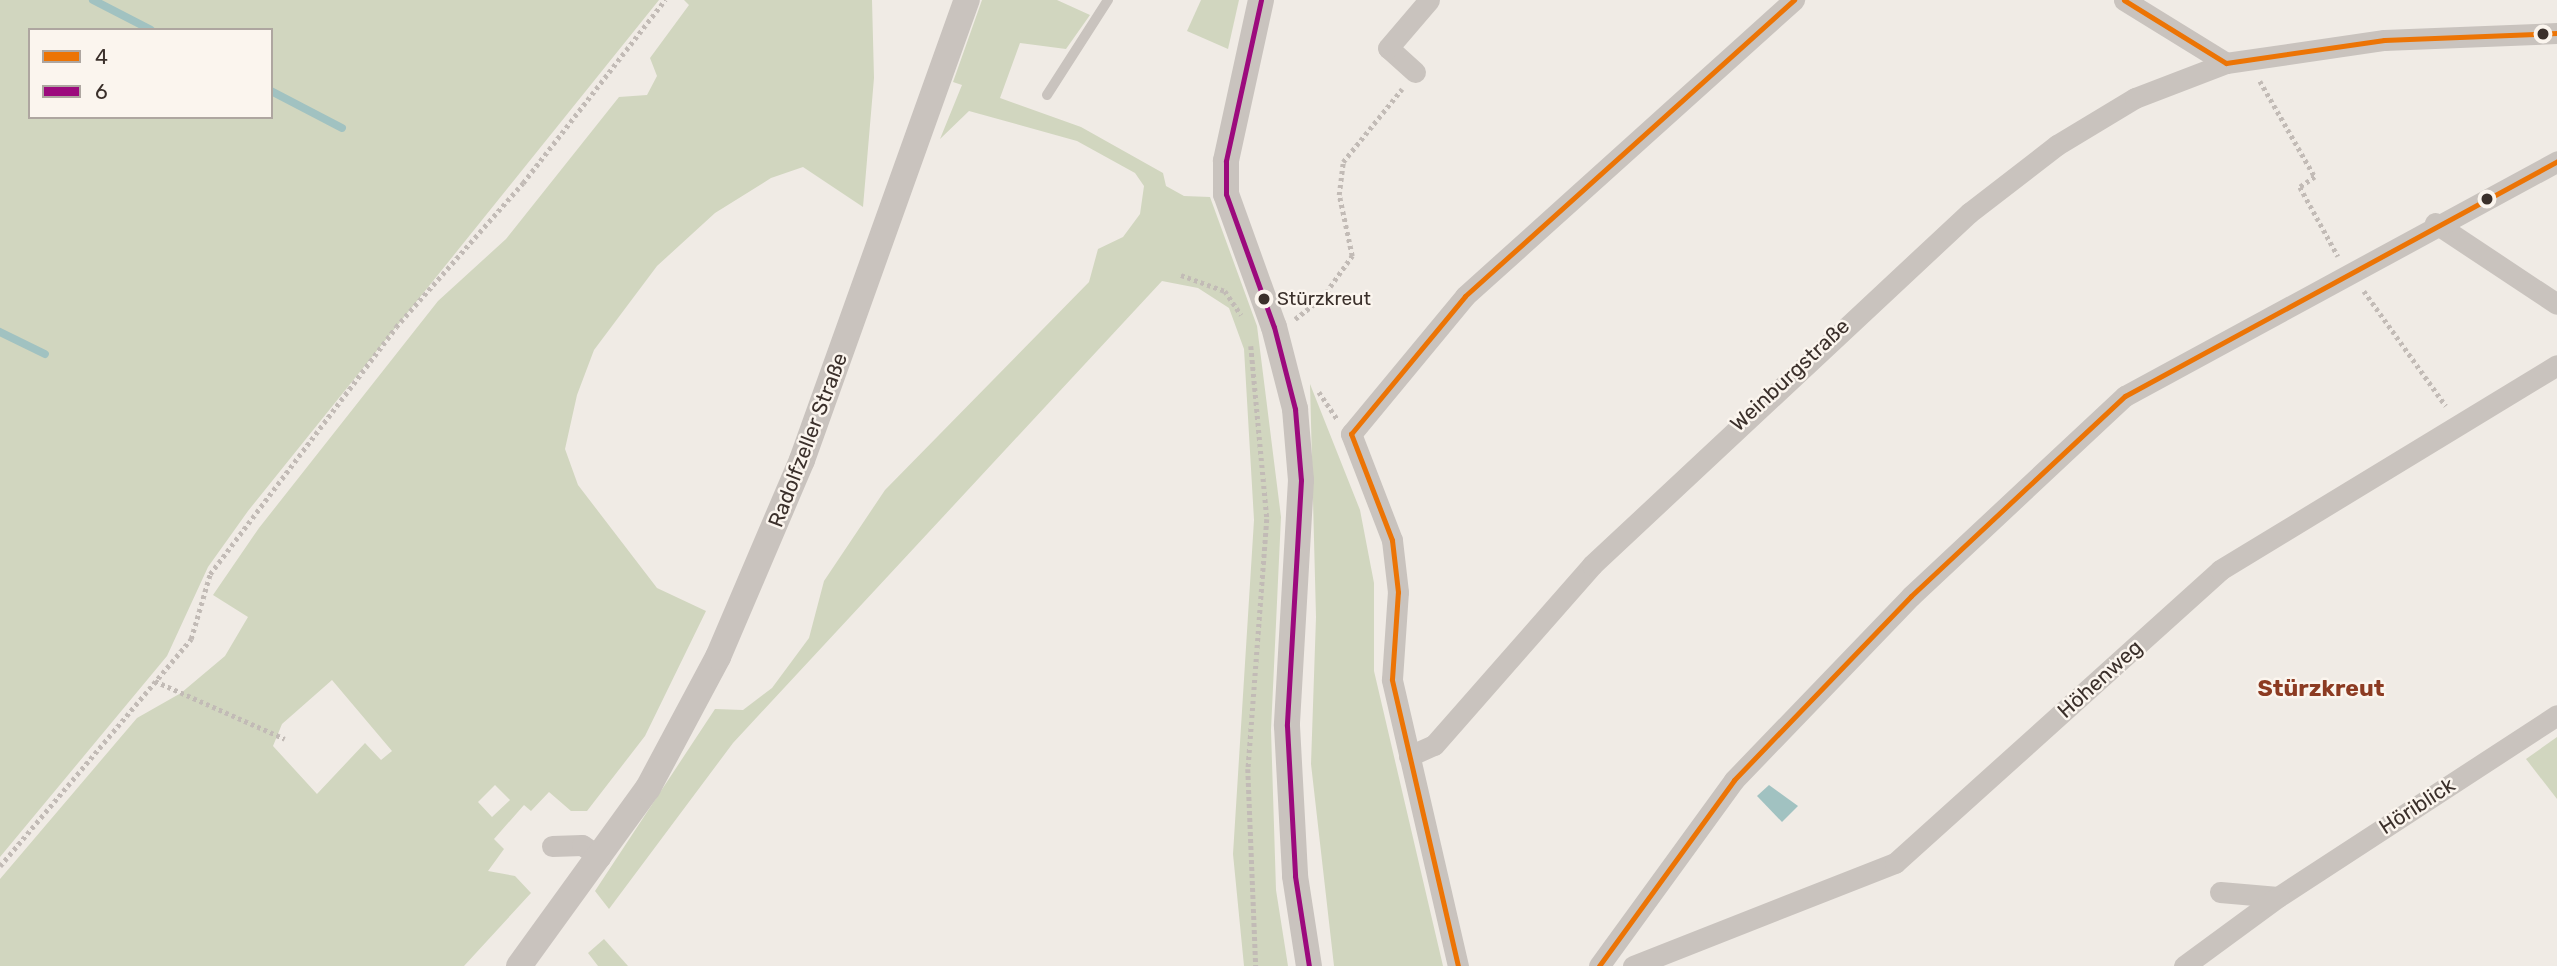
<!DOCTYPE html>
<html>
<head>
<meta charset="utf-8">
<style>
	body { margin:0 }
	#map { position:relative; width:2557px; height:966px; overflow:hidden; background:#f0ebe5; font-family:Rubik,sans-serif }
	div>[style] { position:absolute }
	.green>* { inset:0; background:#d1d6bf }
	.water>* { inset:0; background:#a1c2c1 }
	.stream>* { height:8px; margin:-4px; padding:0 4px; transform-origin:4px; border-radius:4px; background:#a1c2c1 }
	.path>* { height:4.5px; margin-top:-2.25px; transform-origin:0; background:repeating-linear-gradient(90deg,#c2bbb6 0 3.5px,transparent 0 7px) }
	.service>* { height:10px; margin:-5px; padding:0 5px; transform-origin:5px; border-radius:5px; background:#c9c3be }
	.minor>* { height:21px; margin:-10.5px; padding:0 10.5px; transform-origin:10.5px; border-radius:10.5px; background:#c9c3be }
	.tertiary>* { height:26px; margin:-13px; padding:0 13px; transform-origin:13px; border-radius:13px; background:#c9c3be }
	.bus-1>* { height:5px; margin:-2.5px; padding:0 2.5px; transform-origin:2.5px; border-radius:2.5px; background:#ec7405 }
	.bus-2>* { height:5px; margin:-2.5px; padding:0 2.5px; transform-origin:2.5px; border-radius:2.5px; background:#9c0a7d }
	.dots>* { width:19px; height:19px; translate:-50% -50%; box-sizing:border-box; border:4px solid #fbf5ee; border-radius:50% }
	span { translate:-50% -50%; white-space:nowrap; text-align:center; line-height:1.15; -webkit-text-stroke:5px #fbf5ee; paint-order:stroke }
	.bus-label { font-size:19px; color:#3b302b }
	.left { translate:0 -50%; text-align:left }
	.street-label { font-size:21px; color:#3b302b }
	.neighbourhood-label { font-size:23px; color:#8c3b22; font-weight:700 }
	.legend { position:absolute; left:28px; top:28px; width:245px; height:91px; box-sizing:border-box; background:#fbf5ee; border:2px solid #aea6a0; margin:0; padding:9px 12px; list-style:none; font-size:21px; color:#3b302b }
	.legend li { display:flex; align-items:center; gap:14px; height:35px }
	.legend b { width:35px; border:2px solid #aea6a0 }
</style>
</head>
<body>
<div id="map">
	<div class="green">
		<i style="clip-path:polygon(evenodd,0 0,659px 0,248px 511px,208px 567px,167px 656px,0 857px,0 0,30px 30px,271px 30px,271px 117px,30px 117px,30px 30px)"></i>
		<i style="clip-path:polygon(evenodd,684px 0,872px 0,874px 78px,863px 207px,803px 167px,771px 178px,715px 213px,657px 266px,594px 350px,577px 395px,565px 449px,578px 485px,657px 588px,706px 611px,645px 736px,587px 811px,571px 811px,549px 792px,531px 811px,524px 805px,494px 839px,504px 849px,488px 871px,515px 876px,531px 893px,464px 966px,0 966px,0 879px,137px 718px,181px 693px,225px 656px,248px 617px,213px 595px,259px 528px,438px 301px,506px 239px,619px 97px,647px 95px,657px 76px,650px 58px,689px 5px,684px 0,332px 680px,392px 751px,381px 760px,365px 743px,317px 794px,273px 746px,282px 724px,332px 680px,684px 0,495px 785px,510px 800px,492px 817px,478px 802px,495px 785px)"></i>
		<i style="clip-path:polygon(982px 0,1057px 0,1090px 15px,1066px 49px,1020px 43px,1000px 98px,1081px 127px,1163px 173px,1166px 186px,1184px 196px,1210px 197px,1257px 326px,1281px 517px,1271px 730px,1276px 890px,1288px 966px,1244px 966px,1233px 854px,1254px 520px,1244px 349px,1229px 308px,1198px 288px,1162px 281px,733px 743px,609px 909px,595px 891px,715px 709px,743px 710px,772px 688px,809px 638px,824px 581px,885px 490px,1089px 282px,1098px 249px,1123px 237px,1140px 214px,1144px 186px,1135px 173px,1077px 141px,969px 111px,940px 139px,962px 85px,953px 82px)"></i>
		<i style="clip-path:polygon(1201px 0,1239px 0,1228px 49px,1187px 31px)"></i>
		<i style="clip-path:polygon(1310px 384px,1360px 510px,1374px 583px,1374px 671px,1443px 966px,1334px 966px,1311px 764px,1316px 617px)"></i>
		<i style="clip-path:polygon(2557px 737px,2557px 799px,2526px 759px)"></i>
		<i style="clip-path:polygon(604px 939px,628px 966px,598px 966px,588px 953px)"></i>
	</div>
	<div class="water">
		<i style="clip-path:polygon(1769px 785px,1798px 806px,1782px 822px,1757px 796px)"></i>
	</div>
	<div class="stream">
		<i style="left:93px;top:0;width:65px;rotate:27.3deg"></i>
		<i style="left:271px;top:91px;width:80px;rotate:27.5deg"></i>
		<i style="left:0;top:332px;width:50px;rotate:26.1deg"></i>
	</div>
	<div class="path">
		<i style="left:2260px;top:81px;width:111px;rotate:60.2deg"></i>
		<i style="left:2315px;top:177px;width:18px;rotate:146deg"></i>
		<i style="left:2300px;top:187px;width:79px;rotate:61.2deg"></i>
		<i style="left:1181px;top:275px;width:47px;rotate:20deg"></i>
		<i style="left:1225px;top:291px;width:29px;rotate:56deg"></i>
		<i style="left:2364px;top:291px;width:141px;rotate:54.5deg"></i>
		<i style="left:1295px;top:319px;width:34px;rotate:-38deg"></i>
		<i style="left:1322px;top:298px;width:52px;rotate:-54.5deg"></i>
		<i style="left:1352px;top:256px;width:62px;rotate:-102deg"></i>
		<i style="left:1339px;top:195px;width:33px;rotate:-83deg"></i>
		<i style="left:1343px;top:162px;width:94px;rotate:-51.1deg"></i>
		<i style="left:1251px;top:346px;width:174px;rotate:84.7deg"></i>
		<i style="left:1267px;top:519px;width:251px;rotate:94.3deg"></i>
		<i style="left:1248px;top:769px;width:197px;rotate:87.7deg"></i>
		<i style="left:1319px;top:392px;width:32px;rotate:56deg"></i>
		<i style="left:155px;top:681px;width:142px;rotate:24deg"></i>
		<i style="left:0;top:866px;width:297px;rotate:-49.9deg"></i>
		<i style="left:191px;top:639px;width:68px;rotate:-73.7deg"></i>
		<i style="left:210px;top:574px;width:309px;rotate:-53deg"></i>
		<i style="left:396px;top:327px;width:192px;rotate:-48.6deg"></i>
		<i style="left:523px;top:183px;width:232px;rotate:-52.2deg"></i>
	</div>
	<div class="service">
		<i style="left:1047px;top:95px;width:113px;rotate:-57.3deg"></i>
	</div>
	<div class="minor">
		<i style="left:2124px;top:0;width:120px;rotate:31.7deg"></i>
		<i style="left:2226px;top:63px;width:160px;rotate:-8.3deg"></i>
		<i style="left:2384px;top:40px;width:173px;rotate:-2.3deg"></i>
		<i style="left:1415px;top:72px;width:36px;rotate:-138deg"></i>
		<i style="left:1388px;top:48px;width:63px;rotate:-49.5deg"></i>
		<i style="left:2435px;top:223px;width:146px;rotate:33.6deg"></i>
		<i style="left:1409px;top:756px;width:27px;rotate:-24deg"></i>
		<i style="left:1434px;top:745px;width:240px;rotate:-48.7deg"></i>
		<i style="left:1592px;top:565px;width:516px;rotate:-43.04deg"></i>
		<i style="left:1969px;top:213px;width:111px;rotate:-37.7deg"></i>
		<i style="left:2057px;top:145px;width:91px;rotate:-31.1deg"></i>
		<i style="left:2135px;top:98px;width:97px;rotate:-21deg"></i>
		<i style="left:552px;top:846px;width:30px;rotate:-2deg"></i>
		<i style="left:582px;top:845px;width:22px;rotate:34deg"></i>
		<i style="left:2220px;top:892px;width:58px;rotate:4.9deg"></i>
		<i style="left:2278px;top:897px;width:333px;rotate:-33.1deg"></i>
		<i style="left:1458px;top:966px;width:294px;rotate:-103deg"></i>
		<i style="left:1392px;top:679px;width:87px;rotate:-86.1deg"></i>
		<i style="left:1398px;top:592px;width:52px;rotate:-96.6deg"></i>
		<i style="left:1392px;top:540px;width:114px;rotate:-111.1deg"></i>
		<i style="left:1351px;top:434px;width:179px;rotate:-50.4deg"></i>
		<i style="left:1465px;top:296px;width:443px;rotate:-42deg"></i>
		<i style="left:1599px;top:966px;width:230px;rotate:-54deg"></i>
		<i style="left:1734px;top:780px;width:255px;rotate:-46.1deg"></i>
		<i style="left:1911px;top:596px;width:293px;rotate:-43.1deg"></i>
		<i style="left:2125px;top:396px;width:492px;rotate:-28.5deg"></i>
		<i style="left:1633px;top:966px;width:282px;rotate:-21.5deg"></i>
		<i style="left:1895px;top:863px;width:438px;rotate:-42deg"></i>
		<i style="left:2220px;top:570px;width:394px;rotate:-31.3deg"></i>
		<i style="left:2184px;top:966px;width:117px;rotate:-36.3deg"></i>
	</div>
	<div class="tertiary">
		<i style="left:1261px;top:0;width:165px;rotate:102.3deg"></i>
		<i style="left:1226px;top:161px;width:33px;rotate:90deg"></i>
		<i style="left:1226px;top:194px;width:141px;rotate:70.2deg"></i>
		<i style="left:1274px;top:327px;width:85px;rotate:75.6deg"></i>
		<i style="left:1295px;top:409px;width:71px;rotate:85.2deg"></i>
		<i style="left:1301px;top:480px;width:246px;rotate:93.3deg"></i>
		<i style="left:1287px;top:726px;width:150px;rotate:86.9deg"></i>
		<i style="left:1295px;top:876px;width:91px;rotate:81.2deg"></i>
		<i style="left:519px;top:966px;width:220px;rotate:-54.1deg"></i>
		<i style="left:648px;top:788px;width:149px;rotate:-61.9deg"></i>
		<i style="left:718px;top:657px;width:214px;rotate:-66.9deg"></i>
		<i style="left:802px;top:460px;width:489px;rotate:-70.3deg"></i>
	</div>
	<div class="bus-1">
		<i style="left:2124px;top:0;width:120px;rotate:31.7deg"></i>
		<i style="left:2226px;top:63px;width:160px;rotate:-8.3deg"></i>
		<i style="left:2384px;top:40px;width:173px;rotate:-2.3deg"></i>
		<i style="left:1458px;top:966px;width:294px;rotate:-103deg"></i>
		<i style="left:1392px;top:679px;width:87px;rotate:-86.1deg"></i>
		<i style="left:1398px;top:592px;width:52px;rotate:-96.6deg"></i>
		<i style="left:1392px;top:540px;width:114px;rotate:-111.1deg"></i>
		<i style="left:1351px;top:434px;width:179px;rotate:-50.4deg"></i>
		<i style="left:1465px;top:296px;width:443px;rotate:-42deg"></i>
		<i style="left:1599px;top:966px;width:230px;rotate:-54deg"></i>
		<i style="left:1734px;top:780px;width:255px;rotate:-46.1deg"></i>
		<i style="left:1911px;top:596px;width:293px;rotate:-43.1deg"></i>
		<i style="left:2125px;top:396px;width:492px;rotate:-28.5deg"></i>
	</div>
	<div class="bus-2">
		<i style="left:1261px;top:0;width:165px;rotate:102.3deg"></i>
		<i style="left:1226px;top:161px;width:33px;rotate:90deg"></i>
		<i style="left:1226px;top:194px;width:141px;rotate:70.2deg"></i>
		<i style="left:1274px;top:327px;width:85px;rotate:75.6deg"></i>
		<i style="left:1295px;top:409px;width:71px;rotate:85.2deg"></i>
		<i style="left:1301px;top:480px;width:246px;rotate:93.3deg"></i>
		<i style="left:1287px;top:726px;width:150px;rotate:86.9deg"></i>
		<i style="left:1295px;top:876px;width:91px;rotate:81.2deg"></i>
	</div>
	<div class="dots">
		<i style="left:2543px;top:34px;background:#3b302b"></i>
		<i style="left:2487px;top:199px;background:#3b302b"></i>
		<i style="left:1264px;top:299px;background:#3b302b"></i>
	</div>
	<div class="bus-label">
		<span class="left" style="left:1277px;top:299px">Stürzkreut</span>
	</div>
	<div class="street-label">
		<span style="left:1790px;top:375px;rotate:-43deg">Weinburgstraße</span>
		<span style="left:808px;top:440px;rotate:-69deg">Radolfzeller Straße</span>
		<span style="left:2100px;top:679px;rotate:-42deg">Höhenweg</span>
		<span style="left:2417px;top:806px;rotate:-33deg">Höriblick</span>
	</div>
	<div class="neighbourhood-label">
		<span style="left:2321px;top:688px">Stürzkreut</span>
	</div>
	<ul class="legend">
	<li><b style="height:9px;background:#ec7405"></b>4</li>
	<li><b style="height:9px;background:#9c0a7d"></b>6</li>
	</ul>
</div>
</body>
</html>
